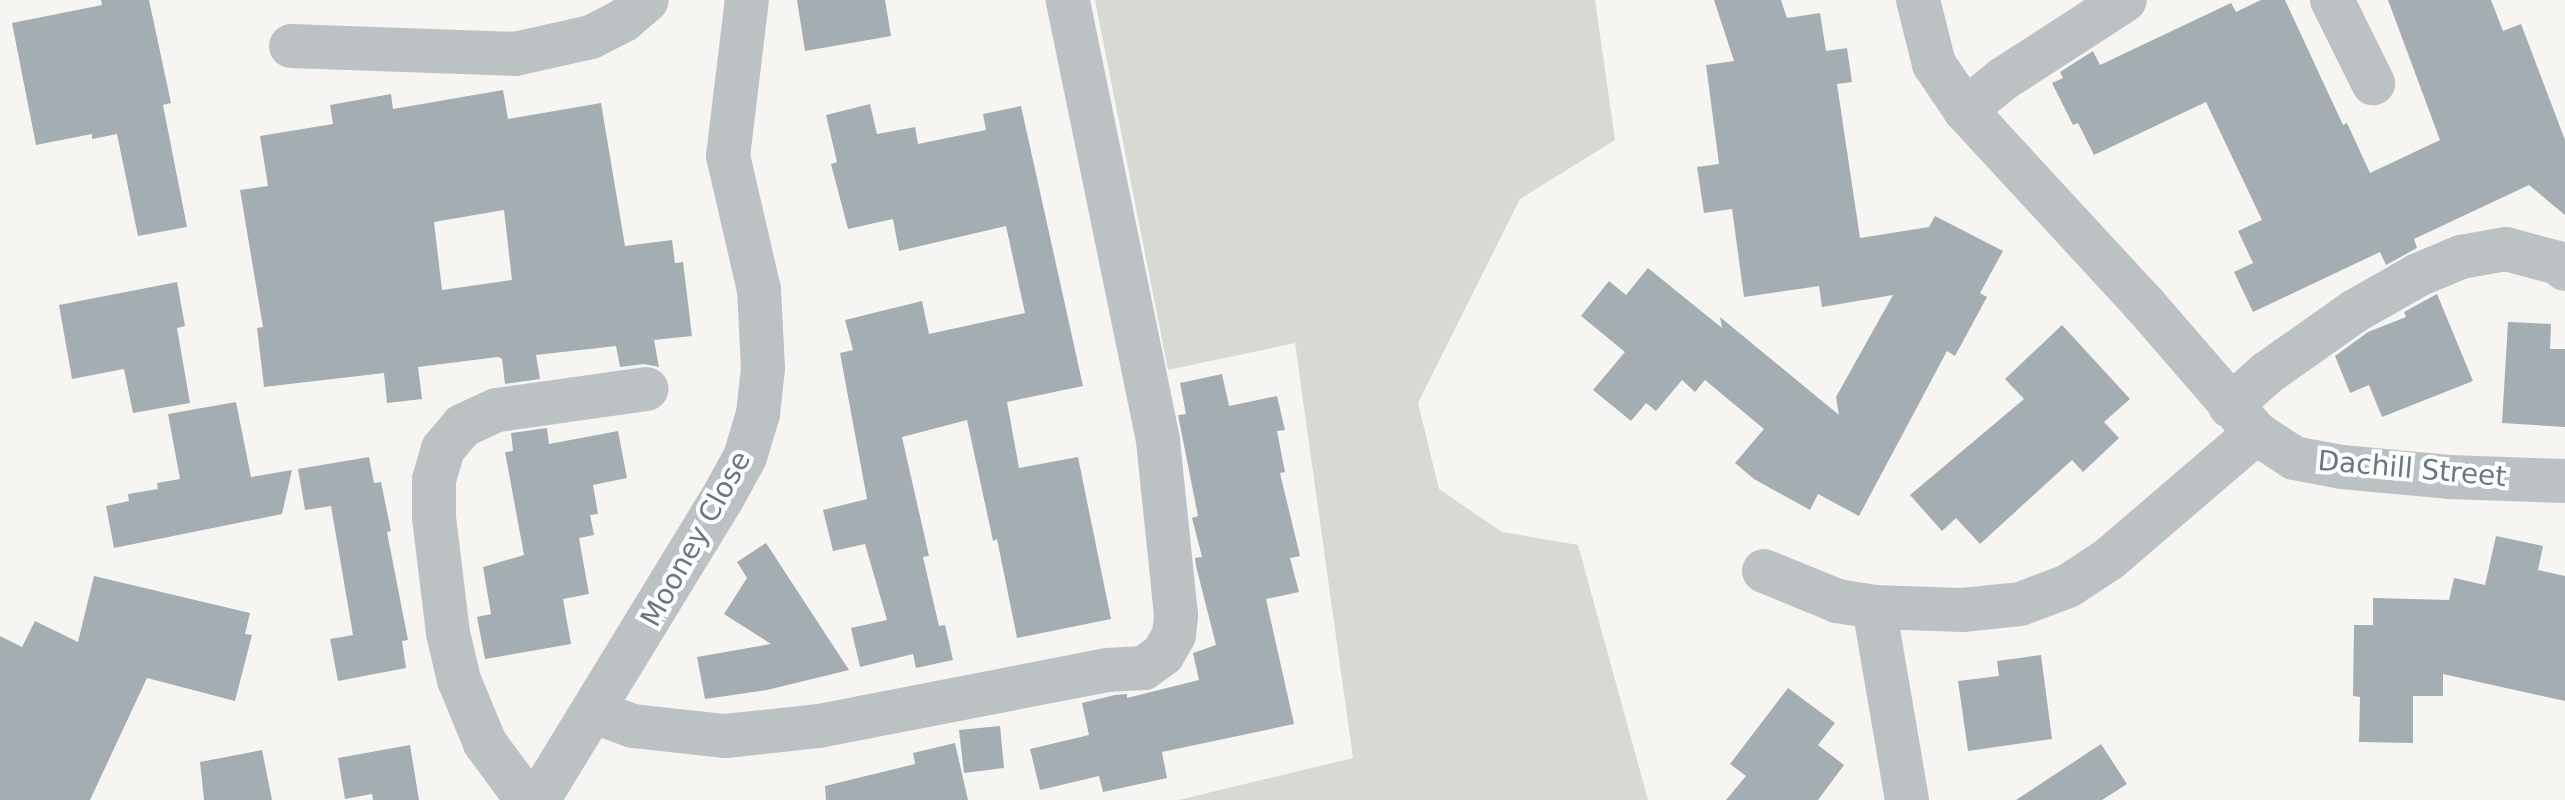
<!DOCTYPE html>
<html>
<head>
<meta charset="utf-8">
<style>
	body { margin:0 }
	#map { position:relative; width:2565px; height:800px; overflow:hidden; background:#f6f5f2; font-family:"DejaVu Sans",sans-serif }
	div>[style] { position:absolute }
	.green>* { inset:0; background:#d6dad2 }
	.building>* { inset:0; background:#a4aeb2 }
	.street>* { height:44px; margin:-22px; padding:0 22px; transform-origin:22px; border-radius:22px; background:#bcc2c4 }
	span { translate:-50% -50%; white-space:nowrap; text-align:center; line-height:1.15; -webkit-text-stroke:8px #fff; paint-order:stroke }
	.street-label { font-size:28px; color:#667982 }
</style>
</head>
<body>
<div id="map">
	<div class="green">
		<i style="clip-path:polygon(1095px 0,1595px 0,1615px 140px,1520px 199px,1418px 403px,1439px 489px,1502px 532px,1578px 545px,1648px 800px,1178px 800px,1353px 758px,1295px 343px,1168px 370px)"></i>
	</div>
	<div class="building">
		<i style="clip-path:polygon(101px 0,149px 0,171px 103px,163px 105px,187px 227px,138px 236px,117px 134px,92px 139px,92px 134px,36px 145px,12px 23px,102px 5px)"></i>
		<i style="clip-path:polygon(797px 0,885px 0,891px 36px,805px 51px)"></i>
		<i style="clip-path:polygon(1714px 0,1781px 0,1787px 18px,1820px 13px,1826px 51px,1847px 48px,1852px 82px,1837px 84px,1860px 238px,1929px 227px,1935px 216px,2003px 251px,1980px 293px,1987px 297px,1955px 356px,1947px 351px,1859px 516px,1818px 494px,1810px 510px,1754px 479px,1735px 463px,1764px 429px,1705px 380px,1695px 392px,1682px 380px,1656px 411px,1646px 403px,1631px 421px,1593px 390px,1625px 352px,1581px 316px,1609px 281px,1626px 295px,1648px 268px,1722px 328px,1720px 317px,1839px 415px,1836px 397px,1893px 295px,1822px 307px,1819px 286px,1744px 297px,1732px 209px,1704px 213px,1697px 167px,1719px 164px,1706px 65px,1734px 61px)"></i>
		<i style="clip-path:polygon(2261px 0,2285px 0,2343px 125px,2347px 123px,2370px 173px,2440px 140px,2388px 0,2491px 0,2503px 31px,2521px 24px,2565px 140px,2565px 215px,2529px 185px,2414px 239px,2417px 248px,2386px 265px,2380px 252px,2253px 312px,2234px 272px,2253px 263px,2238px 231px,2262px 220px,2206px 102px,2094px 155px,2078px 123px,2073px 125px,2052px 83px,2063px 78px,2060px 72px,2093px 51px,2100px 65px,2231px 3px,2236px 12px)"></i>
		<i style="clip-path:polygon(evenodd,503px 90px,508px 119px,601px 103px,625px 246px,672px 240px,675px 263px,683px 262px,692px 336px,654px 340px,659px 367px,644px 364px,620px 367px,616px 346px,536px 355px,540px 379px,505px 384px,502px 359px,498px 357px,418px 367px,422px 399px,387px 403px,384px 373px,264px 387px,257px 328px,263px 327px,240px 190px,268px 186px,260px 136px,333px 124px,330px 105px,391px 94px,393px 109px,503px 90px,504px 210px,512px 280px,442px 290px,434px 222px,504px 210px)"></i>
		<i style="clip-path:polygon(870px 104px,877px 134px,915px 127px,918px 144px,986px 130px,983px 114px,1021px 106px,1083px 386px,1007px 402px,1019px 468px,1078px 457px,1111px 619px,1017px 638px,997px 539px,993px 541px,967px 420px,902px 437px,929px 556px,923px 557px,939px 626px,945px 625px,953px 660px,916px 668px,913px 654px,860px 667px,851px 628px,887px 620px,865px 544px,833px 551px,823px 510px,867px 499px,840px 353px,853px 350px,845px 320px,922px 301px,929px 334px,1025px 313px,1006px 226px,899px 251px,893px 219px,848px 229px,831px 164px,837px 162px,826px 115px)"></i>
		<i style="clip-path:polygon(177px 282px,185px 326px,177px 328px,190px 403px,133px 413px,124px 369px,72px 379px,59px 305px)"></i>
		<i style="clip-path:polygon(2437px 294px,2473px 381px,2382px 417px,2369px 385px,2350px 393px,2335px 356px,2368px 332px,2406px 317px,2404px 312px)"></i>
		<i style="clip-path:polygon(2508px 322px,2551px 324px,2550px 349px,2565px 349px,2565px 427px,2502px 423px)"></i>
		<i style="clip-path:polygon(2062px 325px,2130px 399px,2104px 422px,2119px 438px,2083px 472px,2072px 460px,1980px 544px,1956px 518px,1942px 531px,1910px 495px,2024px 399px,2005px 379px)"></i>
		<i style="clip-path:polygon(1222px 374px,1229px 406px,1277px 396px,1285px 430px,1277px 431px,1285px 472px,1280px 473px,1300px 556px,1290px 558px,1299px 592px,1266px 599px,1294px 724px,1162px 752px,1167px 778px,1103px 792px,1099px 776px,1040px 790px,1030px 749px,1089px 735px,1082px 703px,1115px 695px,1127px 694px,1127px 698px,1199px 680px,1193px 653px,1216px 645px,1196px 566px,1195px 558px,1202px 557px,1192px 518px,1198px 516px,1178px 415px,1186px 414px,1180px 383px)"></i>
		<i style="clip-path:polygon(236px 402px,251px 477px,292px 470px,282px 514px,114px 548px,106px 506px,129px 501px,128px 494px,158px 489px,157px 483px,180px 479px,168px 414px)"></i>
		<i style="clip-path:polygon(547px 428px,549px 444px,618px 431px,627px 478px,593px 485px,598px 514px,590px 515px,594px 535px,579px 538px,589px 594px,563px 599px,571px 644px,485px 659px,477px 617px,491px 614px,483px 567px,524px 555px,505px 452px,513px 451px,511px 433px)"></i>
		<i style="clip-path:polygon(369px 457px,374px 483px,381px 482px,391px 531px,387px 532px,408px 640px,402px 641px,406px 668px,338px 681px,330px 639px,353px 635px,331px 506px,305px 510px,298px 469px)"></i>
		<i style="clip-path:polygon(2496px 536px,2543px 546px,2538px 570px,2565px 576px,2565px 701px,2443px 674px,2443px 696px,2413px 696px,2413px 743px,2359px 742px,2360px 697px,2353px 696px,2354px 625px,2373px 625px,2373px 598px,2449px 600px,2454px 578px,2485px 585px)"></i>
		<i style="clip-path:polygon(766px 543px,849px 670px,767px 690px,705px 699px,697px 657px,771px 644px,724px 614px,747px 578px,737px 562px)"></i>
		<i style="clip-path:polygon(94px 576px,250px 613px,245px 634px,252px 635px,235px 701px,147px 678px,90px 800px,0 800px,0 636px,22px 647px,35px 621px,78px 642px)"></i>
		<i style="clip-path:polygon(2041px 655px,2052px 739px,1968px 751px,1958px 681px,1999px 676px,1997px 661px)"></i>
		<i style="clip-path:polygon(1788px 688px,1835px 723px,1818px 745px,1844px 765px,1818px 800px,1726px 800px,1746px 776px,1730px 764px)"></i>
		<i style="clip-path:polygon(1000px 726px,1004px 768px,964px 773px,959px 730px)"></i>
		<i style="clip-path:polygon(955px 743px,968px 800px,826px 800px,825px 786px,915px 764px,913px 753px)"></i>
		<i style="clip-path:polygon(2101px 744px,2127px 784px,2102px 800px,2016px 800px)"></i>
		<i style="clip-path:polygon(410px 745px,419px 800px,373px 800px,372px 794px,345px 799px,338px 758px)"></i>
		<i style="clip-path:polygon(262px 750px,272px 800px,204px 800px,200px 762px)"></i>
	</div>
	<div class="street">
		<i style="left:1918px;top:0;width:66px;rotate:76deg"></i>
		<i style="left:1934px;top:64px;width:55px;rotate:56deg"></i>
		<i style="left:1965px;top:110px;width:265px;rotate:47.3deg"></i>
		<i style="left:2145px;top:305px;width:169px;rotate:49.1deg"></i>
		<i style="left:2256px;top:433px;width:45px;rotate:33.3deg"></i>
		<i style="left:2294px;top:458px;width:49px;rotate:10.6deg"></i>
		<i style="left:2342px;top:467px;width:107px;rotate:5.3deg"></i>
		<i style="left:2449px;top:477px;width:116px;rotate:2deg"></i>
		<i style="left:2332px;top:0;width:93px;rotate:63.7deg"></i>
		<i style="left:291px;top:46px;width:224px;rotate:2deg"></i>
		<i style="left:515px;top:54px;width:78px;rotate:-12.6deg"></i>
		<i style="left:591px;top:37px;width:37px;rotate:-27deg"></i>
		<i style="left:624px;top:20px;width:30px;rotate:-41deg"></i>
		<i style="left:1965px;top:110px;width:49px;rotate:-39.2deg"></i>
		<i style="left:2003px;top:79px;width:145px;rotate:-32.9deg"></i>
		<i style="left:2230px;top:406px;width:50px;rotate:-41.7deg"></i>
		<i style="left:2267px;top:373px;width:108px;rotate:-35.2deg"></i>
		<i style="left:2355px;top:311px;width:73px;rotate:-29.7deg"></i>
		<i style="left:2418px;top:275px;width:47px;rotate:-22.7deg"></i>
		<i style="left:2461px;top:257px;width:46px;rotate:-10.1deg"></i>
		<i style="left:2506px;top:249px;width:54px;rotate:15.1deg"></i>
		<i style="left:2558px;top:263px;width:9px;rotate:41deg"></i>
		<i style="left:1764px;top:571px;width:79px;rotate:22.3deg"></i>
		<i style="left:1837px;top:601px;width:37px;rotate:9deg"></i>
		<i style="left:1874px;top:607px;width:88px;rotate:2deg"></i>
		<i style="left:1962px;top:610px;width:58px;rotate:-5.9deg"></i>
		<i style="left:2020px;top:604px;width:51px;rotate:-20.6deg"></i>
		<i style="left:2068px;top:586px;width:49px;rotate:-33.4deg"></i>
		<i style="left:2109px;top:559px;width:194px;rotate:-40.6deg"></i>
		<i style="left:1874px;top:607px;width:196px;rotate:80.3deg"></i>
		<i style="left:595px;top:712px;width:40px;rotate:20.2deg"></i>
		<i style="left:633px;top:726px;width:93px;rotate:6.2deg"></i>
		<i style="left:725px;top:736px;width:95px;rotate:-6.1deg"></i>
		<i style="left:819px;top:726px;width:293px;rotate:-11deg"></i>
		<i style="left:1107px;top:670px;width:37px;rotate:-3deg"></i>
		<i style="left:1144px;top:668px;width:24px;rotate:-36deg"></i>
		<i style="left:1163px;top:654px;width:22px;rotate:-60deg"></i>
		<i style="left:1174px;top:635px;width:20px;rotate:-84deg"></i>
		<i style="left:1176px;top:615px;width:176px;rotate:-95.9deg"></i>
		<i style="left:1158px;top:440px;width:449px;rotate:-101.6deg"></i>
		<i style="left:527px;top:800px;width:71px;rotate:-126.4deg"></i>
		<i style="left:485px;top:743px;width:68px;rotate:-112.4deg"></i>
		<i style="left:459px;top:680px;width:48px;rotate:-103.2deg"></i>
		<i style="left:448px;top:633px;width:117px;rotate:-96.9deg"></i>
		<i style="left:434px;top:517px;width:37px;rotate:-90deg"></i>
		<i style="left:434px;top:480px;width:32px;rotate:-74deg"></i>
		<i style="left:443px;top:449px;width:30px;rotate:-50deg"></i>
		<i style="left:462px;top:426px;width:38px;rotate:-25deg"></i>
		<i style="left:497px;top:410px;width:151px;rotate:-8deg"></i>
		<i style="left:538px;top:800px;width:353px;rotate:-58.6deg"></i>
		<i style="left:722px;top:499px;width:48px;rotate:-61.3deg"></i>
		<i style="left:745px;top:457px;width:45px;rotate:-73.2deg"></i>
		<i style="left:758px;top:414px;width:46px;rotate:-83.8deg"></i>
		<i style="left:763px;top:368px;width:78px;rotate:-92.9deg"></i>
		<i style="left:759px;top:290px;width:138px;rotate:-103deg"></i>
		<i style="left:728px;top:156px;width:157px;rotate:-83.1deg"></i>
	</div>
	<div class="street-label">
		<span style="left:2412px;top:469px;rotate:5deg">Dachill Street</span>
		<span style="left:696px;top:539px;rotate:-61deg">Mooney Close</span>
	</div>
</div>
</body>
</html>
